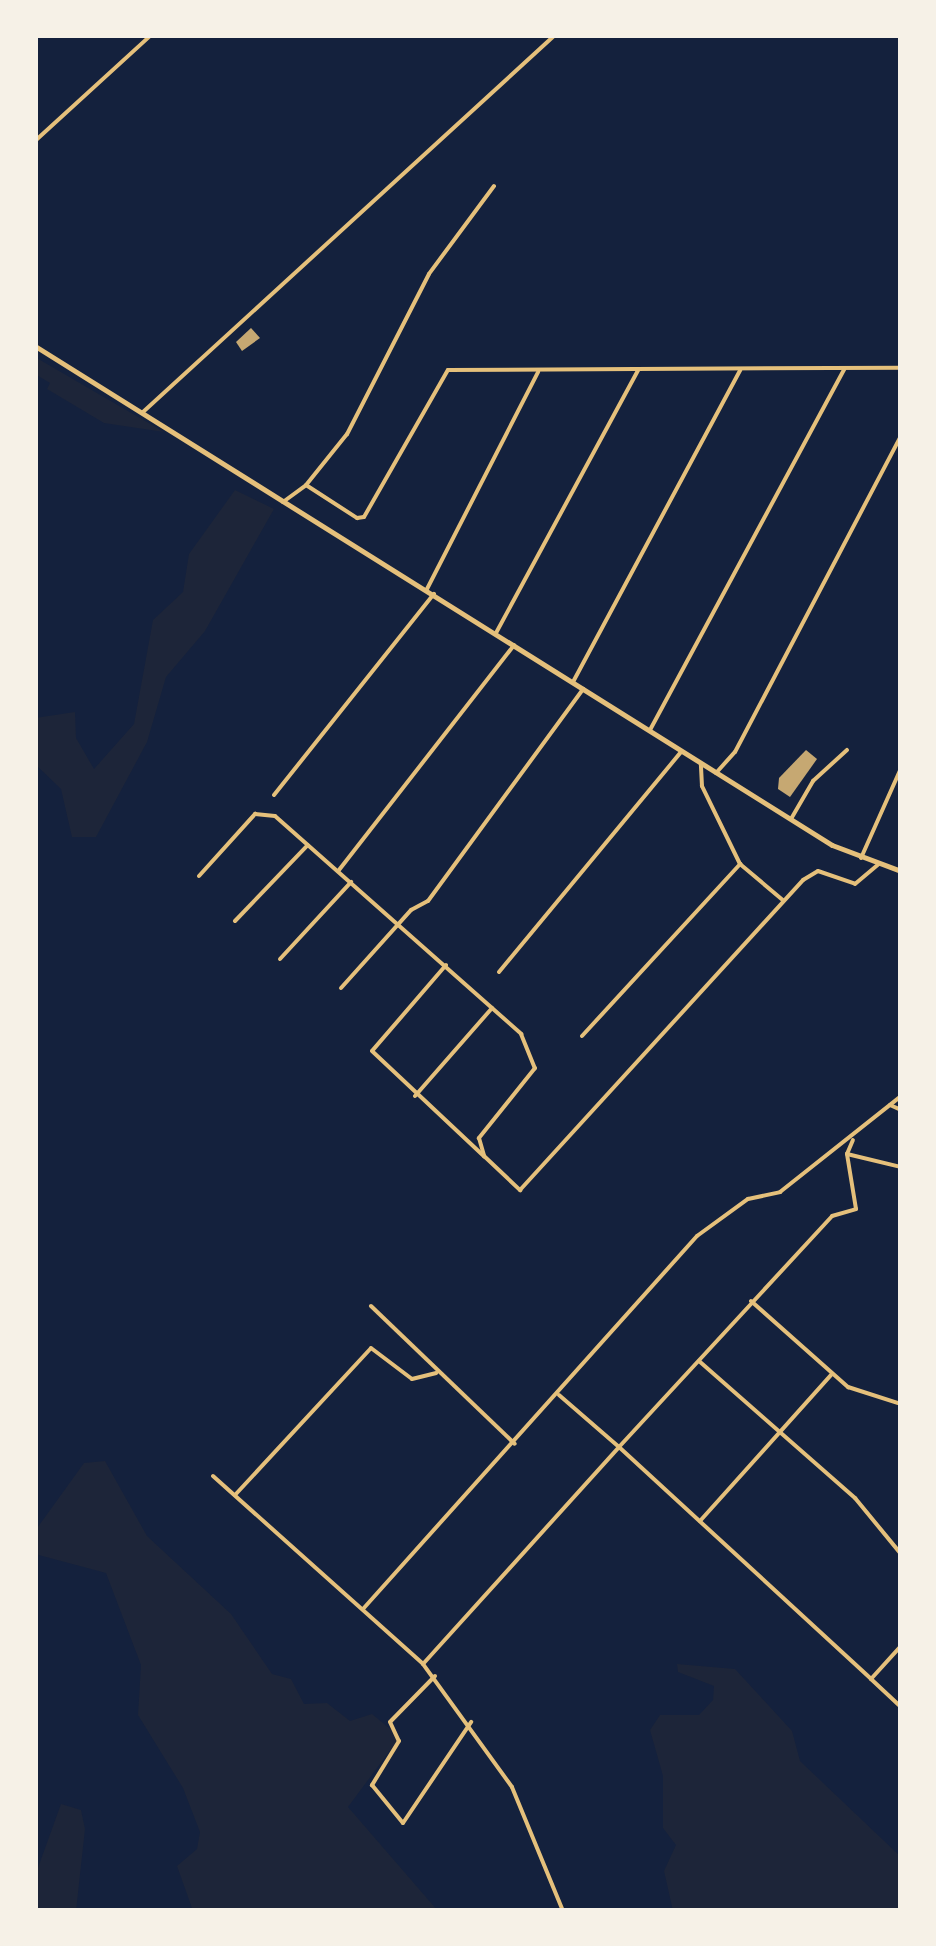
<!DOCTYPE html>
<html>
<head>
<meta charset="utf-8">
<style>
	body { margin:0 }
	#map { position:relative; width:936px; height:1946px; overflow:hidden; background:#14213d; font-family:"Noto Serif",serif }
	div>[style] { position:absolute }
	.green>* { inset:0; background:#1d2539 }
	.building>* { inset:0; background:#c6a872 }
	.minor>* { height:4px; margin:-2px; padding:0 2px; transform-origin:2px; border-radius:2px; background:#e5c07b }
	.tertiary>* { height:5px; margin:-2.5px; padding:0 2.5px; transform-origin:2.5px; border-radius:2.5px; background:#e5c07b }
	span { translate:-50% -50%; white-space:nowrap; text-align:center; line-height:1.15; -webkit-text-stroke:8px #f6f1e7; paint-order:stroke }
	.frame { position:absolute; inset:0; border:38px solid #f6f1e7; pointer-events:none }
</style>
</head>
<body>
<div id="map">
	<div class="green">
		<i style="clip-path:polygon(35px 357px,164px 432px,104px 423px,47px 389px,50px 383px,35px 374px)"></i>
		<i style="clip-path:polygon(235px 490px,274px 509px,205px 631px,166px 677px,147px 742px,96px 837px,72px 837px,61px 789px,35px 764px,35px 718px,75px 712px,76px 738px,94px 769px,134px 724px,153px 620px,183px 592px,189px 554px)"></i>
		<i style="clip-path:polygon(105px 1461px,147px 1536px,231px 1614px,272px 1674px,291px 1679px,304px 1704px,327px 1703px,350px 1721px,372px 1714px,400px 1737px,348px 1807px,438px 1911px,193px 1911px,177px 1866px,197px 1849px,200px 1832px,183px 1788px,138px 1715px,141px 1665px,106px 1573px,35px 1554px,35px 1531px,84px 1463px)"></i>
		<i style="clip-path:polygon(677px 1664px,735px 1669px,792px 1731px,800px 1761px,901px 1857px,901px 1911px,673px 1911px,664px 1871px,676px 1845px,663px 1828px,663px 1776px,650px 1730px,660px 1715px,699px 1715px,713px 1700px,714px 1686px,678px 1672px)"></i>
		<i style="clip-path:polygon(61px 1804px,81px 1810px,85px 1829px,76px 1911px,35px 1911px,35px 1876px)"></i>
	</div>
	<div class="building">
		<i style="clip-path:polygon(251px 328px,260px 338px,242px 351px,236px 342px)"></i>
		<i style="clip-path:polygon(806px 750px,817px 759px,790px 797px,778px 789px,779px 778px)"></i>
	</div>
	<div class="minor">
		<i style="left:35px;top:141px;width:157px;rotate:-42.4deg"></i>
		<i style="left:494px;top:186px;width:109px;rotate:126.5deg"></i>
		<i style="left:429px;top:274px;width:180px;rotate:117.1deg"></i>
		<i style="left:347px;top:434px;width:65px;rotate:128.8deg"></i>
		<i style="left:306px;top:485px;width:61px;rotate:32.9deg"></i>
		<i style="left:357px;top:518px;width:7px;rotate:-8deg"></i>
		<i style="left:364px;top:517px;width:169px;rotate:-60.3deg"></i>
		<i style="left:448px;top:370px;width:453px;rotate:-0.3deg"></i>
		<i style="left:143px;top:412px;width:558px;rotate:-42.46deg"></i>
		<i style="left:283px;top:502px;width:29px;rotate:-36deg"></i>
		<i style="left:427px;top:589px;width:244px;rotate:-62.9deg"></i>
		<i style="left:496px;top:633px;width:299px;rotate:-61.6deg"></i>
		<i style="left:573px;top:682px;width:354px;rotate:-61.8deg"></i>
		<i style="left:650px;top:730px;width:410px;rotate:-61.7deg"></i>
		<i style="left:716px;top:773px;width:28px;rotate:-48deg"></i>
		<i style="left:735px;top:752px;width:357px;rotate:-62.3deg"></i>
		<i style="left:274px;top:795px;width:257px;rotate:-51.5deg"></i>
		<i style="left:791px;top:819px;width:44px;rotate:-59.9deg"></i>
		<i style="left:813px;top:781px;width:46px;rotate:-42.4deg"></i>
		<i style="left:861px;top:858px;width:98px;rotate:-66deg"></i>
		<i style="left:740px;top:864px;width:57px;rotate:40.1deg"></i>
		<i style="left:339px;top:870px;width:285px;rotate:-52.1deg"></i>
		<i style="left:199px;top:876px;width:84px;rotate:-47.9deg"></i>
		<i style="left:255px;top:814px;width:20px;rotate:6deg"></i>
		<i style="left:275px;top:816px;width:329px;rotate:41.5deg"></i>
		<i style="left:521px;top:1034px;width:37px;rotate:68deg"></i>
		<i style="left:535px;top:1068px;width:90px;rotate:128.7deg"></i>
		<i style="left:479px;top:1138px;width:19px;rotate:74deg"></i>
		<i style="left:484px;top:1156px;width:50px;rotate:43.4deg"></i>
		<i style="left:520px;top:1190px;width:420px;rotate:-47.6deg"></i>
		<i style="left:803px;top:880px;width:17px;rotate:-31deg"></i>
		<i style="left:818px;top:871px;width:39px;rotate:19deg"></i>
		<i style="left:855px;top:884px;width:31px;rotate:-40deg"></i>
		<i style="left:235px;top:921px;width:105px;rotate:-46.2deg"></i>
		<i style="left:280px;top:959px;width:105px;rotate:-47.3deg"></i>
		<i style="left:446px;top:965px;width:113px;rotate:130.7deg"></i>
		<i style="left:372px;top:1051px;width:154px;rotate:43.2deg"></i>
		<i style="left:499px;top:972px;width:286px;rotate:-50.4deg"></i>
		<i style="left:341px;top:988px;width:105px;rotate:-48.1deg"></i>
		<i style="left:411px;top:910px;width:19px;rotate:-28deg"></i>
		<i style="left:428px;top:901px;width:263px;rotate:-53.8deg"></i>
		<i style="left:582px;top:1036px;width:234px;rotate:-47.4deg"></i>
		<i style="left:740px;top:864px;width:87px;rotate:-116deg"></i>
		<i style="left:702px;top:786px;width:22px;rotate:-93deg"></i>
		<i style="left:415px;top:1096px;width:117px;rotate:-48.8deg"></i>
		<i style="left:890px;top:1105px;width:12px;rotate:24deg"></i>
		<i style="left:847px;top:1154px;width:56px;rotate:13.5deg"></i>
		<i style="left:751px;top:1301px;width:130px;rotate:41.6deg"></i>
		<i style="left:848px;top:1387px;width:56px;rotate:17.8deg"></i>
		<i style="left:371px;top:1306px;width:199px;rotate:43.8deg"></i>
		<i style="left:699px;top:1361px;width:208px;rotate:41.3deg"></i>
		<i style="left:855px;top:1498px;width:72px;rotate:50.6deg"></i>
		<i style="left:559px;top:1395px;width:79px;rotate:40.9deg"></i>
		<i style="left:619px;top:1447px;width:314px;rotate:-47.3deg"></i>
		<i style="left:832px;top:1216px;width:25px;rotate:-16deg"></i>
		<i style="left:856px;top:1209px;width:56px;rotate:-99.3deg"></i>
		<i style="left:847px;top:1154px;width:15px;rotate:-67deg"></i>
		<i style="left:213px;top:1476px;width:282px;rotate:41.8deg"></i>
		<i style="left:235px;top:1495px;width:200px;rotate:-47.2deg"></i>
		<i style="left:371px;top:1348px;width:51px;rotate:37.1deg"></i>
		<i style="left:412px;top:1379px;width:25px;rotate:-14deg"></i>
		<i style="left:700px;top:1521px;width:198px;rotate:-48.1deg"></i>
		<i style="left:363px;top:1609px;width:501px;rotate:-48.16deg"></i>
		<i style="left:697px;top:1236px;width:63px;rotate:-36deg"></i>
		<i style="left:748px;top:1199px;width:33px;rotate:-12deg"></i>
		<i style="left:780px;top:1192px;width:154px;rotate:-38.4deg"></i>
		<i style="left:435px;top:1676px;width:64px;rotate:134.4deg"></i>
		<i style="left:390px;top:1722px;width:21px;rotate:65deg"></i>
		<i style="left:399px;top:1741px;width:52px;rotate:121.5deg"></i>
		<i style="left:372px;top:1785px;width:49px;rotate:50.8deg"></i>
		<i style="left:403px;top:1823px;width:122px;rotate:-56deg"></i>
		<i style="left:871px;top:1679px;width:41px;rotate:43deg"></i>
		<i style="left:563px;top:1911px;width:134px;rotate:-112.4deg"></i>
		<i style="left:512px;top:1787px;width:152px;rotate:-125.9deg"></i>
		<i style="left:423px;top:1664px;width:292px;rotate:-47.9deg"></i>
		<i style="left:619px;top:1447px;width:343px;rotate:42.6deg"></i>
		<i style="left:871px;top:1679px;width:45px;rotate:-47.7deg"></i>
	</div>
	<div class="tertiary">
		<i style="left:35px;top:346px;width:940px;rotate:32.05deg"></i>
		<i style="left:832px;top:845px;width:74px;rotate:20.6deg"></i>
	</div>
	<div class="frame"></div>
</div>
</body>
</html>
